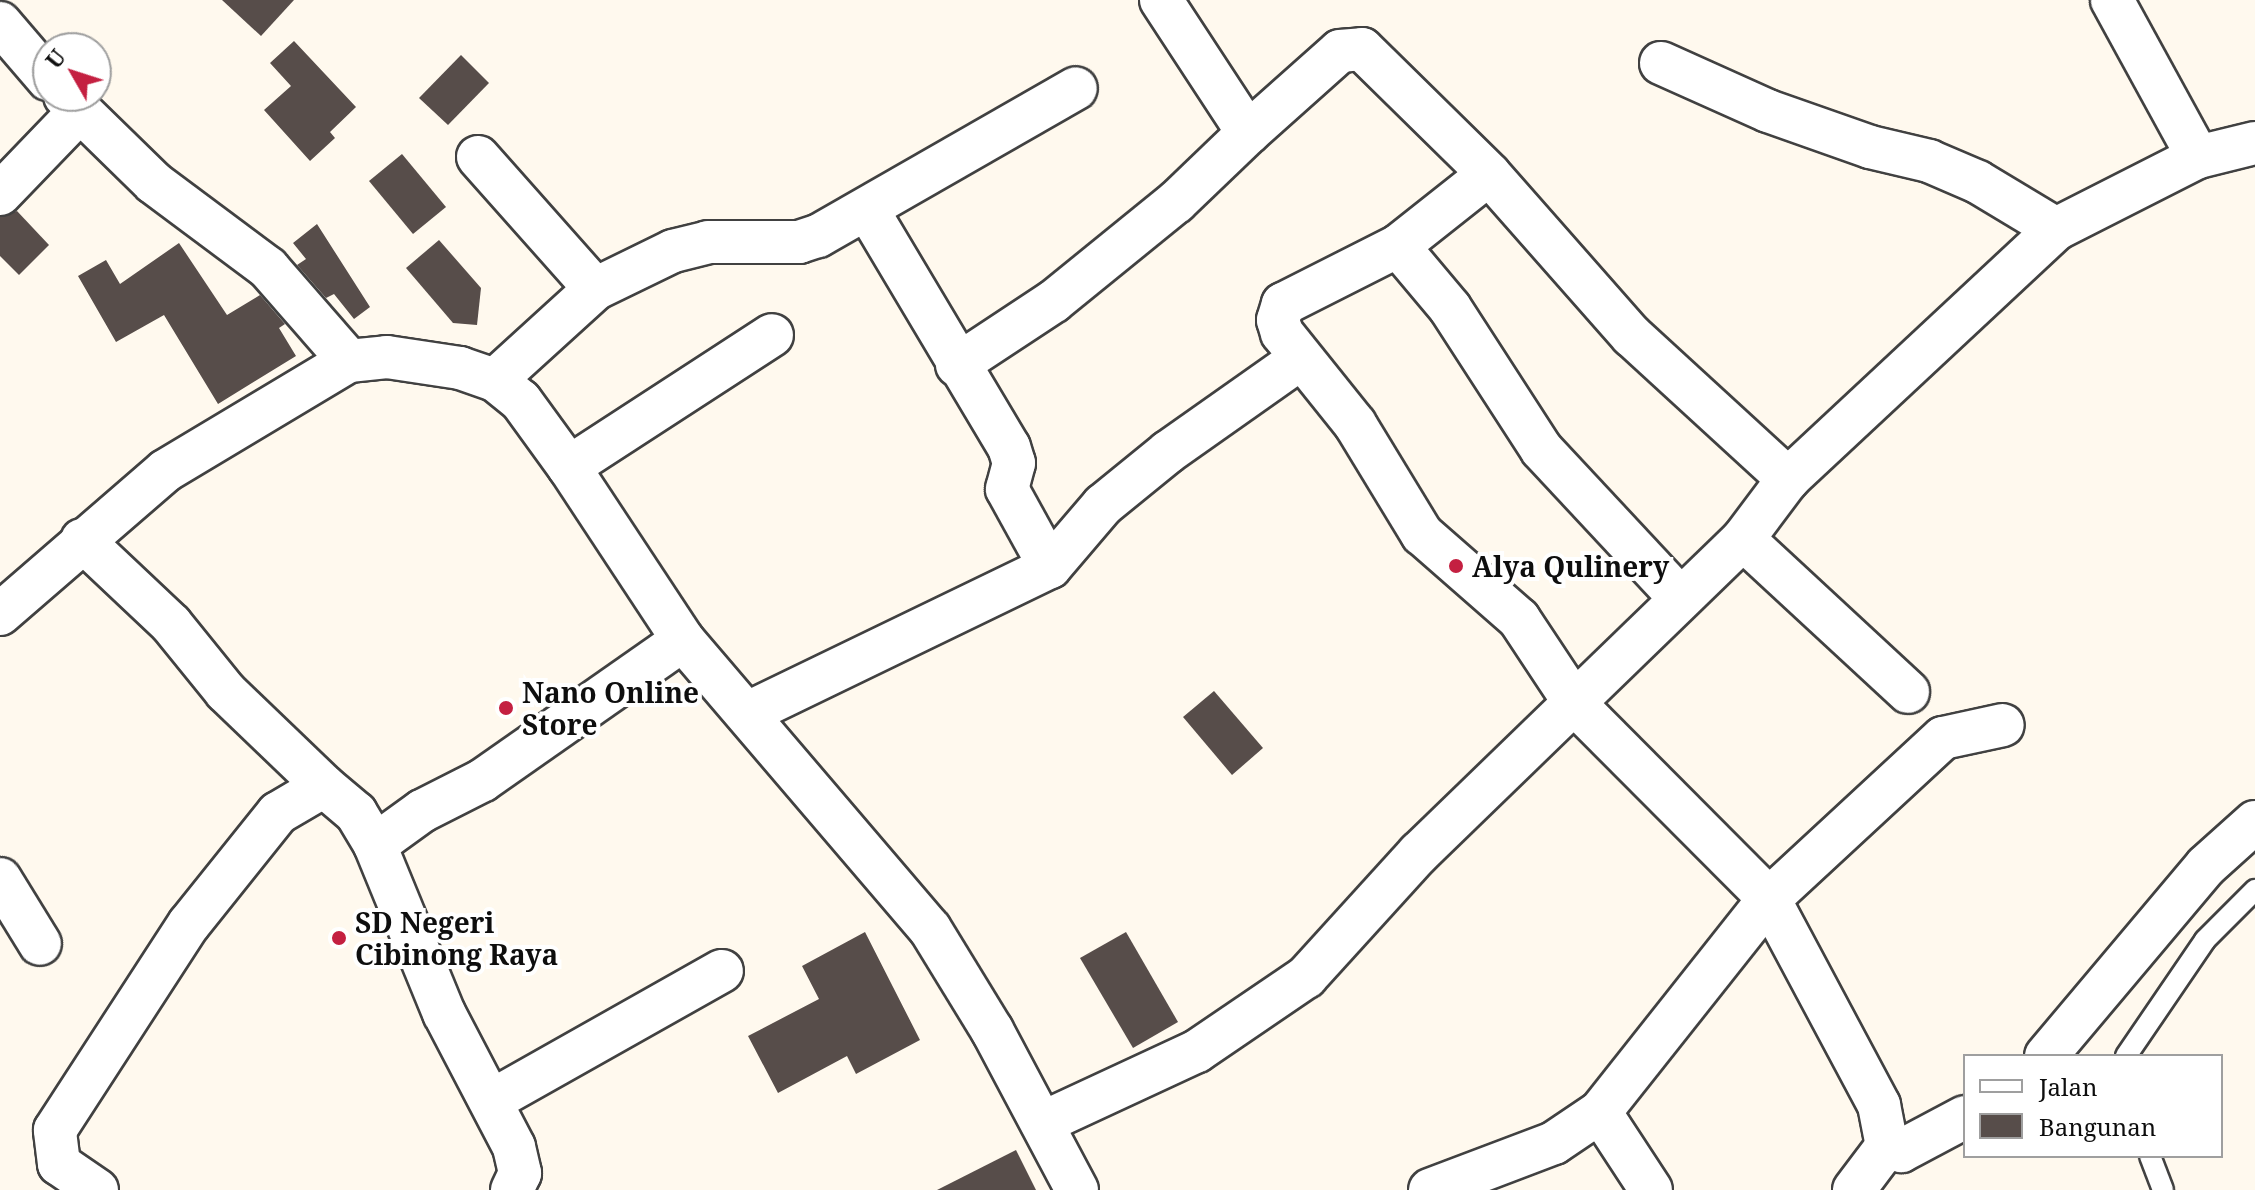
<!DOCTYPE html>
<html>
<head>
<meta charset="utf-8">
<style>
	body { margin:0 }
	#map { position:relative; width:2255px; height:1190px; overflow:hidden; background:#fff9ee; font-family:"Noto Serif",serif }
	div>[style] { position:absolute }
	.building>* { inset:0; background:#574d4a }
	.roads { filter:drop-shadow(2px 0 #414141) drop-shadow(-2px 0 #414141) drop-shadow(0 2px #414141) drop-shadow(0 -2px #414141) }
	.service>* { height:20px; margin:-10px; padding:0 10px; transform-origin:10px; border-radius:10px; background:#fff }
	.minor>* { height:42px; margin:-21px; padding:0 21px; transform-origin:21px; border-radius:21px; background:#fff }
	.dots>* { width:22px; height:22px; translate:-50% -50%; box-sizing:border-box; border:4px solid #fff; border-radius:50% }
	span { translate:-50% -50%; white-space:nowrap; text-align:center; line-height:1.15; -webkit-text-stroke:8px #fff; paint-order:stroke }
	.poi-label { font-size:28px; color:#0e0e0e; font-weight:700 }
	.left { translate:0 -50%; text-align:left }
	.legend { position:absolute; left:1963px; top:1054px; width:260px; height:104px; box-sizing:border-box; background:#fff; border:2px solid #9f9f9f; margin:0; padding:10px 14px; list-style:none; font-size:24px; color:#0e0e0e }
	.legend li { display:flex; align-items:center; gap:16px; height:40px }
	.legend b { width:40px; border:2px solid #9f9f9f }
	.north { position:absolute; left:32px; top:32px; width:80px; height:80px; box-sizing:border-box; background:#fff; border:2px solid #9f9f9f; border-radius:50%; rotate:309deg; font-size:22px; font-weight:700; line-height:32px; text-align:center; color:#0e0e0e }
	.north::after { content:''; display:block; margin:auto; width:28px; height:36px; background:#c42041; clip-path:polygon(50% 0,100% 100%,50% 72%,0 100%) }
</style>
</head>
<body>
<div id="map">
	<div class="building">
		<i style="clip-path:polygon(222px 0,294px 0,261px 36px)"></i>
		<i style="clip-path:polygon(294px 41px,356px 107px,330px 132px,335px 138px,310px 161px,264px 110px,291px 86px,270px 63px)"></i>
		<i style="clip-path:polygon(461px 55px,489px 83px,448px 125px,419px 98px)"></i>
		<i style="clip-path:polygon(402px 154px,446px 207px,413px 234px,369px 181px)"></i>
		<i style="clip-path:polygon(17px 211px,49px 245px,19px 275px,0 256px,0 217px)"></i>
		<i style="clip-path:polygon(317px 224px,370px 307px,354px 319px,334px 294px,326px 298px,297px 265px,306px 259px,293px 243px)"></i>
		<i style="clip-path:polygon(439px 240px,481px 288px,477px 325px,453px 323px,406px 268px)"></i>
		<i style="clip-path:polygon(179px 243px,227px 315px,260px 295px,285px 324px,279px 328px,296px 356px,218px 404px,164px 315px,116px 342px,78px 276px,106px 260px,120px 284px)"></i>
		<i style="clip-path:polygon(1214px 691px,1263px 748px,1232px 775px,1183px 717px)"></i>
		<i style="clip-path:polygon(865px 932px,920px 1040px,856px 1074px,847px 1056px,778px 1093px,748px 1036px,819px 999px,802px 966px)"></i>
		<i style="clip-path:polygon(1126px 932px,1178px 1022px,1133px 1048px,1080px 958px)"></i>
		<i style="clip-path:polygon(1016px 1150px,1036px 1190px,937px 1190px)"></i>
	</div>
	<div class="roads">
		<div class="service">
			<i style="left:2126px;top:1056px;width:140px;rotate:-55.7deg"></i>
			<i style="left:2205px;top:940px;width:71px;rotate:-45deg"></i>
			<i style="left:2150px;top:1156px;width:36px;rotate:69deg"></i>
		</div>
		<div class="minor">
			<i style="left:1161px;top:0;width:159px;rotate:56.8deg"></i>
			<i style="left:1248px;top:133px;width:123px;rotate:-41.7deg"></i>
			<i style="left:1340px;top:51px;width:22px;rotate:-5deg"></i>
			<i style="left:1362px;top:49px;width:178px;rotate:44.5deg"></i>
			<i style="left:1489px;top:174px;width:216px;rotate:48.6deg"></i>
			<i style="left:1632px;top:336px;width:212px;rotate:42.5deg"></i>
			<i style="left:2112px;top:0;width:179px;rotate:61.3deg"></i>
			<i style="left:0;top:23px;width:74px;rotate:49.4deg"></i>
			<i style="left:1661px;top:63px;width:117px;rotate:24.2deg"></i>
			<i style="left:1768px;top:111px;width:108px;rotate:19.4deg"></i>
			<i style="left:1870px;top:147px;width:61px;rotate:13.3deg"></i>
			<i style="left:1929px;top:161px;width:53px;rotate:23.2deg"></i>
			<i style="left:1978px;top:182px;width:91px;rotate:31.1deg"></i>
			<i style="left:65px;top:96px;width:124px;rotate:44.3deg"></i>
			<i style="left:154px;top:183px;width:142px;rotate:36.7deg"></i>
			<i style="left:268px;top:268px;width:123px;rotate:48.9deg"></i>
			<i style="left:478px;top:157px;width:176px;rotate:48.4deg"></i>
			<i style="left:1489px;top:174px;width:116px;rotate:141.6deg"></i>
			<i style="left:1398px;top:246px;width:129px;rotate:153.2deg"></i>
			<i style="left:1283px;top:304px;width:17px;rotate:107deg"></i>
			<i style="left:1278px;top:320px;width:14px;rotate:73deg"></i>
			<i style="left:1282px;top:333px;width:117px;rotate:51.3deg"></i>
			<i style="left:1355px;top:424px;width:129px;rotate:58.7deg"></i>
			<i style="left:1422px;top:534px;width:129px;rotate:41.2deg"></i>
			<i style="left:1519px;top:619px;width:103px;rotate:56.5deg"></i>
			<i style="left:1576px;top:705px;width:274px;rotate:45.1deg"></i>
			<i style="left:1769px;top:899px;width:234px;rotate:61.9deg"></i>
			<i style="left:1879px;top:1105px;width:42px;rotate:79deg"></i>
			<i style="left:1887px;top:1146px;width:55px;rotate:126.9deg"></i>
			<i style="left:0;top:194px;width:115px;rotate:-46.1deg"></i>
			<i style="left:867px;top:209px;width:277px;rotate:59.2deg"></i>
			<i style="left:1009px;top:447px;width:17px;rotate:73deg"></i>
			<i style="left:1014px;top:463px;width:27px;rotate:105deg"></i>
			<i style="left:1007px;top:489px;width:89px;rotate:61.1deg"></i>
			<i style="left:1398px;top:246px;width:81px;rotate:50deg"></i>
			<i style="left:1450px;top:308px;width:169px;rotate:57.1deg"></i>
			<i style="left:1542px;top:450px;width:202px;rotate:47deg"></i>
			<i style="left:957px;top:365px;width:116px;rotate:-33.4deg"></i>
			<i style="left:1054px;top:301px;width:157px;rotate:-39.1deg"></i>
			<i style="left:1176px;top:202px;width:100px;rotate:-43.8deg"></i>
			<i style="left:495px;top:380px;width:135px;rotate:-42.3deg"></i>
			<i style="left:595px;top:289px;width:87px;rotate:-26deg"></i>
			<i style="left:673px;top:251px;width:36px;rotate:-14deg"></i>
			<i style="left:708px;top:242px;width:91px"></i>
			<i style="left:799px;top:242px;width:20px;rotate:-18deg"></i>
			<i style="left:818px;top:236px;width:297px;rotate:-29.8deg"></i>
			<i style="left:569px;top:467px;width:242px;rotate:-33deg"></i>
			<i style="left:1743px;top:539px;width:225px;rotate:42.8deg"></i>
			<i style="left:82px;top:540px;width:122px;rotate:43.3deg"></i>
			<i style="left:171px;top:624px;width:87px;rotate:51deg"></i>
			<i style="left:226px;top:692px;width:136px;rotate:43.8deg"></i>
			<i style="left:0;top:614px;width:218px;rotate:-40.9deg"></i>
			<i style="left:165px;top:471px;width:214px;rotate:-30.9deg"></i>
			<i style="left:349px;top:361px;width:38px;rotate:-6deg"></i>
			<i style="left:387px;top:357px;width:74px;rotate:8.6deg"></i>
			<i style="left:460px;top:368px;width:37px;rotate:19deg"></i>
			<i style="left:495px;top:380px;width:33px;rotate:39deg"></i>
			<i style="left:521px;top:401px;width:82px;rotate:54deg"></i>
			<i style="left:569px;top:467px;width:207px;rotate:56.6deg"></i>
			<i style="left:683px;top:640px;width:380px;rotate:49.5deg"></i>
			<i style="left:930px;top:929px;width:119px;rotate:58.5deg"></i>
			<i style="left:992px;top:1030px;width:181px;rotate:62deg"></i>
			<i style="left:748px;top:713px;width:335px;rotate:-25.8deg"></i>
			<i style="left:1050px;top:567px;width:82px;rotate:-49.5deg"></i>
			<i style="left:1103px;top:505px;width:84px;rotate:-39.2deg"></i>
			<i style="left:1168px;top:452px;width:161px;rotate:-35.2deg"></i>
			<i style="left:375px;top:845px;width:182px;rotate:67.7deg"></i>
			<i style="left:444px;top:1013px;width:151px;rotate:62.4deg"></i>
			<i style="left:514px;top:1147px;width:27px;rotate:77deg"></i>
			<i style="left:520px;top:1173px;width:19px;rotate:115deg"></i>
			<i style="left:0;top:879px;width:76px;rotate:58.4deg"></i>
			<i style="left:2046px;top:1056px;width:248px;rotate:-49.9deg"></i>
			<i style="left:2206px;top:866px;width:66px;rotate:-41.9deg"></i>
			<i style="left:491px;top:1101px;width:265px;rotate:-29.4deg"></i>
			<i style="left:1600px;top:1112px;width:93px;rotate:56.8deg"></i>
			<i style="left:1042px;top:1123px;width:171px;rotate:-24.9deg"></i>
			<i style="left:1197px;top:1051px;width:132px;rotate:-34.2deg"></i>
			<i style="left:1306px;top:977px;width:168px;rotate:-47.7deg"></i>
			<i style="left:1419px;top:853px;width:451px;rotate:-44.1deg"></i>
			<i style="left:1743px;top:539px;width:75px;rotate:-53.1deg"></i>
			<i style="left:1788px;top:479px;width:367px;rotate:-43deg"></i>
			<i style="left:2056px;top:229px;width:159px;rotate:-26.9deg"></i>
			<i style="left:2198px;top:157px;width:59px;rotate:-13.8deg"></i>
			<i style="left:1887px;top:1146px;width:15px;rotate:20deg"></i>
			<i style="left:1901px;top:1151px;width:72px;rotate:-28deg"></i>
			<i style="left:97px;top:1190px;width:46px;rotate:-145.6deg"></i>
			<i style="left:59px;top:1164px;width:34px;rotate:-97deg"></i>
			<i style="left:55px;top:1130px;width:246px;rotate:-57deg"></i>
			<i style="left:189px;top:924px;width:142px;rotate:-51.3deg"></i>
			<i style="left:278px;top:813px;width:53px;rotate:-30.4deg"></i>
			<i style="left:324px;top:786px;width:42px;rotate:40.2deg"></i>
			<i style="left:356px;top:813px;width:37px;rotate:59deg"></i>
			<i style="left:375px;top:845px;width:58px;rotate:-35.9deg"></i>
			<i style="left:422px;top:811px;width:68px;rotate:-26.9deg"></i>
			<i style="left:483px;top:780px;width:244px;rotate:-35deg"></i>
			<i style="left:1430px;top:1190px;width:133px;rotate:-20.8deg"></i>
			<i style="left:1554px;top:1143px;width:55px;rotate:-34deg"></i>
			<i style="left:1600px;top:1112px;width:272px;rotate:-51.6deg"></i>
			<i style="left:1769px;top:899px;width:237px;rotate:-42.8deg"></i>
			<i style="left:1943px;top:738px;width:61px;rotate:-12.2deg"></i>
		</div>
	</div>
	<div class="dots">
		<i style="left:1456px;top:566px;background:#c42041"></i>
		<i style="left:506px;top:708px;background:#c42041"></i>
		<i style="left:339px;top:938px;background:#c42041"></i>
	</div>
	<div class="poi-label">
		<span class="left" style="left:1472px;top:566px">Alya Qulinery</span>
		<span class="left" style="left:522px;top:708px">Nano Online<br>Store</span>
		<span class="left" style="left:355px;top:938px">SD Negeri<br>Cibinong Raya</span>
	</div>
	<ul class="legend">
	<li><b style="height:10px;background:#fff"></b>Jalan</li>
	<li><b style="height:22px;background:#574d4a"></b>Bangunan</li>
	</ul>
	<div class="north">U</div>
</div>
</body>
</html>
